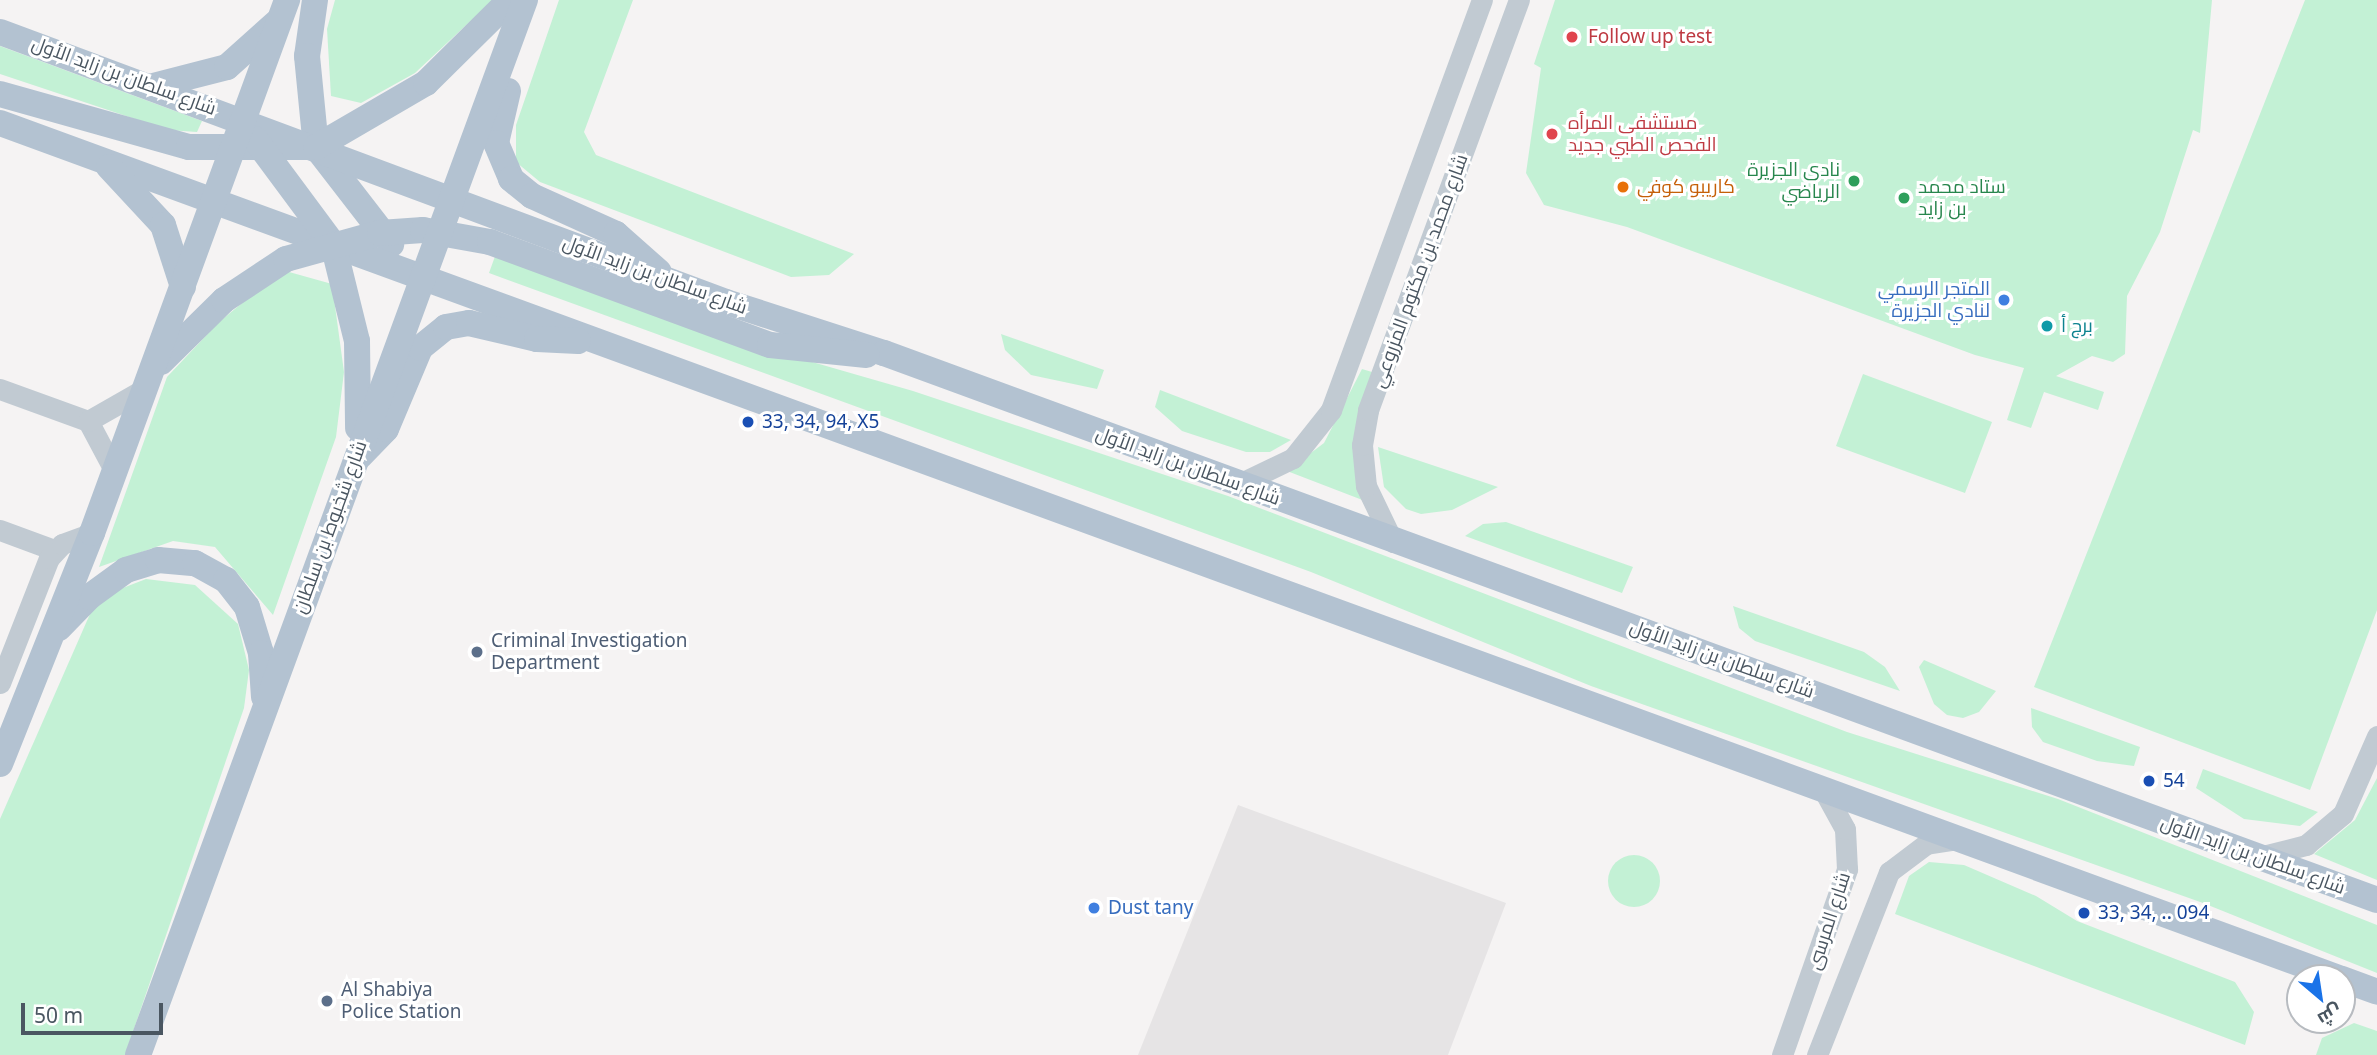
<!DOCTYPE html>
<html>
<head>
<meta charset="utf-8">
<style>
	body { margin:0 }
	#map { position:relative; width:2377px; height:1055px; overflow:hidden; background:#f5f3f3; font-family:"Noto Sans",Cairo,sans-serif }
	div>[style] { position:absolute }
	.education>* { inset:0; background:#e6e4e5 }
	.green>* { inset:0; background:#c3f1d5 }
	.round { border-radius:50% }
	.minor>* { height:21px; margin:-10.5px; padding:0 10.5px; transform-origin:10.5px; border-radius:10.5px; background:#c1cad2 }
	.major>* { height:26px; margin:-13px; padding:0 13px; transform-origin:13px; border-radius:13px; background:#b3c2d1 }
	.dots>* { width:19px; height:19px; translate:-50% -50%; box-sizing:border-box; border:4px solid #fff; border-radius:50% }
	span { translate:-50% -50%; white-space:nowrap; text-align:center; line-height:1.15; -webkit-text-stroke:6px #fff; paint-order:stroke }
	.health-label { font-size:19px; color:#be3a42 }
	.left { translate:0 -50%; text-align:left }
	.street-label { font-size:19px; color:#4a5661 }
	.leisure-label { font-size:19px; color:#27864d }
	.right { translate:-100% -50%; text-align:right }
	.food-label { font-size:19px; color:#c56008 }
	.shop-label { font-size:19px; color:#366cbe }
	.culture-label { font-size:19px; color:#0d838f }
	.transit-label { font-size:19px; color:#164399 }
	.service-label { font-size:19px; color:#4e5e75 }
	.north { position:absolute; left:2286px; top:964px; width:70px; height:70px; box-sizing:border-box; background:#fff; border:2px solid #b7bbc0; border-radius:50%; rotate:151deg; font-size:19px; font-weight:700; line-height:28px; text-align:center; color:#4a5661 }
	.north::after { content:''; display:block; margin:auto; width:24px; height:32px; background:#1a73e8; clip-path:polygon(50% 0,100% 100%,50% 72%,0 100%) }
	.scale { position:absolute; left:21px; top:1003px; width:142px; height:32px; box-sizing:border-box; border:4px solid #4a5661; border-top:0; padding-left:9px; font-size:21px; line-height:24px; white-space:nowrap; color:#4a5661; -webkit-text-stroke:5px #fff; paint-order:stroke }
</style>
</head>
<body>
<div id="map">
	<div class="education">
		<i style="clip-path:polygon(1238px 805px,1506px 903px,1448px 1055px,1138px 1055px)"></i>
	</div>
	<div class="green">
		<i style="clip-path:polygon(335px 0,493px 0,415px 73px,361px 103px,331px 96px,327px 29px)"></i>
		<i style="clip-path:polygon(559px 0,633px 0,584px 132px,596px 155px,854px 254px,829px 275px,791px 277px,540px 182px,516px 162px,516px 125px)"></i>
		<i style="clip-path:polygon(1555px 0,2212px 0,2200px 133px,2193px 130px,2160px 232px,2127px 296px,2125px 354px,2113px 362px,2092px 356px,2056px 376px,2104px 392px,2098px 410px,2044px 392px,2031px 428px,2007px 420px,2024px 368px,1975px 355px,1627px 227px,1544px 205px,1526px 173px,1541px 68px,1534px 64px)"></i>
		<i style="clip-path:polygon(2305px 0,2377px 0,2377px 610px,2310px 790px,2034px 687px)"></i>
		<i style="clip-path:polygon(0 46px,202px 121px,197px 132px,168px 130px,0 74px)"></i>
		<i style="clip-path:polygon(498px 248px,760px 347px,913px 391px,1228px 496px,1847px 732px,2058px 799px,2377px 925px,2377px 973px,2203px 903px,1591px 686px,1311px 572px,489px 273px)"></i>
		<i style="clip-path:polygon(282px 270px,332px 284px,344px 372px,336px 437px,273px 615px,215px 547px,173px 541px,99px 567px,167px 377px,218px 323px)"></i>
		<i style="clip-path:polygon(1001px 334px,1104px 370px,1097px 389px,1031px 375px,1005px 350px)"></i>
		<i style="clip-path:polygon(1362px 369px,1372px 372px,1365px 501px,1287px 471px,1324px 443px)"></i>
		<i style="clip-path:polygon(1863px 374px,1992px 422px,1965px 493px,1836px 446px)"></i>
		<i style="clip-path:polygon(1160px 390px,1291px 440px,1270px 452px,1246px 452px,1182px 431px,1155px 407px)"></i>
		<i style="clip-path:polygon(1378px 447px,1498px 487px,1452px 510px,1421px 514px,1406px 509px,1384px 487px)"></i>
		<i style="clip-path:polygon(1506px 522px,1633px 567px,1622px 593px,1465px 536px,1483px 524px)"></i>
		<i style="clip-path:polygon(146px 579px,195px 585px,238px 624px,249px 670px,244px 708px,125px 1055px,0 1055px,0 819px,97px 598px)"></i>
		<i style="clip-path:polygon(1733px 606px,1864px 652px,1885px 667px,1900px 691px,1755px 641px,1739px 628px)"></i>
		<i style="clip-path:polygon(1924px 660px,1996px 691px,1979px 712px,1963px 718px,1947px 715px,1934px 704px,1919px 667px)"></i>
		<i style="clip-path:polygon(2031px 708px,2140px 747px,2134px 766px,2097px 761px,2043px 742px,2032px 727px)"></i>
		<i style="clip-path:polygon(2203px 769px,2318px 812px,2300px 826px,2244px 819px,2196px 788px)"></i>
		<i style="clip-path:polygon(2377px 778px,2377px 880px,2314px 854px,2355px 820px)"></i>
		<i class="round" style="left:1608px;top:855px;width:52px;height:52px"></i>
		<i style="clip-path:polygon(1929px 862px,1964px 865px,2036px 896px,2077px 921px,2235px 982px,2254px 1012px,2245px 1045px,1895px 914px,1909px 876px)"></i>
		<i style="clip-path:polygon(2354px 1023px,2377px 1031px,2377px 1055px,2316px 1055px,2322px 1038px)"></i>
	</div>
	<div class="minor">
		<i style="left:0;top:389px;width:94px;rotate:20deg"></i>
		<i style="left:88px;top:421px;width:55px;rotate:62deg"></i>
		<i style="left:88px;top:421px;width:64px;rotate:-29.7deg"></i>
		<i style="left:1237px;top:485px;width:62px;rotate:-25.7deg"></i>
		<i style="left:1293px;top:458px;width:61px;rotate:-51.6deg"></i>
		<i style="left:1331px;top:410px;width:437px;rotate:-69.8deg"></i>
		<i style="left:0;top:530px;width:58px;rotate:20.3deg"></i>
		<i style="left:1393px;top:542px;width:62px;rotate:-115.7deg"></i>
		<i style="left:1366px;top:486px;width:41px;rotate:-95.6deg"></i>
		<i style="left:1362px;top:445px;width:36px;rotate:-80deg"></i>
		<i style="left:1368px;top:410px;width:437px;rotate:-69.8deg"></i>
		<i style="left:0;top:683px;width:134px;rotate:-68.6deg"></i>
		<i style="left:49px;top:558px;width:19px;rotate:-47deg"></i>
		<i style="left:62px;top:544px;width:32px;rotate:-20deg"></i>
		<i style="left:2259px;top:857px;width:49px;rotate:-14.3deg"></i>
		<i style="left:2306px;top:845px;width:48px;rotate:-40deg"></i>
		<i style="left:2343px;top:814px;width:85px;rotate:-66.4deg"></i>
		<i style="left:1782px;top:1055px;width:197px;rotate:-70.7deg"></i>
		<i style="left:1847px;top:869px;width:40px;rotate:-92.9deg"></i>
		<i style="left:1845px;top:829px;width:46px;rotate:-118.8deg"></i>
		<i style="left:1817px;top:1055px;width:197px;rotate:-68.5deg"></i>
		<i style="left:1889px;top:872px;width:46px;rotate:-37.1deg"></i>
		<i style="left:1926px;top:844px;width:33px;rotate:-9deg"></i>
	</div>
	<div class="major">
		<i style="left:315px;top:0;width:57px;rotate:98.1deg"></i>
		<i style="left:307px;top:56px;width:91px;rotate:84.4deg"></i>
		<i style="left:316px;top:147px;width:123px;rotate:52.3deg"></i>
		<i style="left:0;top:32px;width:775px;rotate:20.4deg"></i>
		<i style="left:726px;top:302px;width:166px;rotate:17.9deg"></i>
		<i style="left:884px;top:353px;width:1590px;rotate:20.12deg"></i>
		<i style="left:153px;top:86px;width:76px;rotate:-14.4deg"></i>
		<i style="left:227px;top:67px;width:66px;rotate:-41.9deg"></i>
		<i style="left:508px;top:91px;width:53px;rotate:103deg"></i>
		<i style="left:496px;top:143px;width:39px;rotate:67deg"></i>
		<i style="left:511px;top:179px;width:27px;rotate:39deg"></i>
		<i style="left:532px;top:196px;width:92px;rotate:24.3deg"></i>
		<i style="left:616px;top:234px;width:57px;rotate:41.5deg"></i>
		<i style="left:0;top:94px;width:196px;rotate:15.7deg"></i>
		<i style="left:189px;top:147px;width:127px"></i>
		<i style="left:316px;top:147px;width:127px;rotate:-30.2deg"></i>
		<i style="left:426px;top:83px;width:118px;rotate:-44.7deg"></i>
		<i style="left:0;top:123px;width:2490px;rotate:20.08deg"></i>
		<i style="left:255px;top:139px;width:131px;rotate:53.4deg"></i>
		<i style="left:333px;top:244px;width:100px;rotate:76.1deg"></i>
		<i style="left:357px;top:341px;width:87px;rotate:89.3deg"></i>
		<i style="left:109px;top:167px;width:79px;rotate:47deg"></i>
		<i style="left:163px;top:225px;width:65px;rotate:72.1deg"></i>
		<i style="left:161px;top:362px;width:88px;rotate:-44.5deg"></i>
		<i style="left:224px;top:300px;width:74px;rotate:-33.5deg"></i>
		<i style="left:286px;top:259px;width:98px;rotate:-15.5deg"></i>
		<i style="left:380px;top:233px;width:43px;rotate:-4deg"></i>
		<i style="left:423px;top:230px;width:68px;rotate:10.2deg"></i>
		<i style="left:490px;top:242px;width:298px;rotate:20.2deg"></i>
		<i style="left:770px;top:345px;width:97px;rotate:5.9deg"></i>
		<i style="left:360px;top:456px;width:37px;rotate:-46deg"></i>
		<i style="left:386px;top:429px;width:88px;rotate:-67.2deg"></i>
		<i style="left:420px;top:348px;width:33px;rotate:-39deg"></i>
		<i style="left:446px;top:327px;width:23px;rotate:-10deg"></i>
		<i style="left:469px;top:323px;width:70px;rotate:13.2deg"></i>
		<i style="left:537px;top:339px;width:41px;rotate:2.8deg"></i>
		<i style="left:59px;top:628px;width:43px;rotate:-45.9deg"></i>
		<i style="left:89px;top:597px;width:46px;rotate:-36.1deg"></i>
		<i style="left:126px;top:570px;width:34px;rotate:-17deg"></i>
		<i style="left:158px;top:560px;width:37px;rotate:5deg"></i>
		<i style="left:195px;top:563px;width:35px;rotate:29deg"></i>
		<i style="left:226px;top:580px;width:34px;rotate:52deg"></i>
		<i style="left:247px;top:607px;width:48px;rotate:73.1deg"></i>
		<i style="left:261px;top:653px;width:44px;rotate:86.1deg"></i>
		<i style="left:0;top:764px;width:249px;rotate:-68.3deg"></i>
		<i style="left:92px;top:533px;width:568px;rotate:-69.9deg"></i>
		<i style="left:2342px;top:979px;width:37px;rotate:20deg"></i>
		<i style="left:138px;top:1055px;width:1124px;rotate:-69.86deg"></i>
	</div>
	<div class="dots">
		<i style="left:1572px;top:37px;background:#e0444e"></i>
		<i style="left:1552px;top:134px;background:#e0444e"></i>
		<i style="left:1854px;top:181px;background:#2e9e5b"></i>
		<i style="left:1623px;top:187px;background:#e8710a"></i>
		<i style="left:1904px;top:198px;background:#2e9e5b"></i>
		<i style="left:2004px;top:300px;background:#3f7fe0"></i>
		<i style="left:2047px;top:326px;background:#0f9aa8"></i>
		<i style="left:748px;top:422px;background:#1a4fb4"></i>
		<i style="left:477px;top:652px;background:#5c6f8a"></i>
		<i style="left:2149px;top:781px;background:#1a4fb4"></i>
		<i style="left:1094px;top:908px;background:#3f7fe0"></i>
		<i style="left:2084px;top:913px;background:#1a4fb4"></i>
		<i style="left:327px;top:1001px;background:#5c6f8a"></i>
	</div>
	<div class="health-label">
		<span class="left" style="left:1588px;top:37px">Follow up test</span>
		<span class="left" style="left:1568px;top:134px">مستشفى المرأه<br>الفحص الطبي جديد</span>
	</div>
	<div class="street-label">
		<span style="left:124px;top:76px;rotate:20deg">شارع سلطان بن زايد الأول</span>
		<span style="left:1420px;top:271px;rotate:-70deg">شارع محمد بن مكتوم المزروعي</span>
		<span style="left:655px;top:275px;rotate:20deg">شارع سلطان بن زايد الأول</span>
		<span style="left:1188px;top:466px;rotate:20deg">شارع سلطان بن زايد الأول</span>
		<span style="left:330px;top:527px;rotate:-70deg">شارع شخبوط بن سلطان</span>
		<span style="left:1722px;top:659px;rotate:20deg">شارع سلطان بن زايد الأول</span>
		<span style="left:2253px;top:855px;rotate:20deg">شارع سلطان بن زايد الأول</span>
		<span style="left:1829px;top:921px;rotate:-72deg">شارع المرسى</span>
	</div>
	<div class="leisure-label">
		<span class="right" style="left:1840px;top:181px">نادى الجزيرة<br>الرياضي</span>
		<span class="left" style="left:1918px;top:198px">ستاد محمد<br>بن زايد</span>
	</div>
	<div class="food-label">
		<span class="left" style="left:1637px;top:187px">كاريبو كوفي</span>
	</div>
	<div class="shop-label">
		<span class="right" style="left:1990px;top:300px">المتجر الرسمي<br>لنادي الجزيرة</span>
		<span class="left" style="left:1108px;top:908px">Dust tany</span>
	</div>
	<div class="culture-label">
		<span class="left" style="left:2061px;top:326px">برج أ</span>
	</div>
	<div class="transit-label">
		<span class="left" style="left:762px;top:422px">33, 34, 94, X5</span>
		<span class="left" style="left:2163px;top:781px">54</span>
		<span class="left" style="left:2098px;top:913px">33, 34, .. 094</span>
	</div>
	<div class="service-label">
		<span class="left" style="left:491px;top:652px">Criminal Investigation<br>Department</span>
		<span class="left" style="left:341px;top:1001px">Al Shabiya<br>Police Station</span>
	</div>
	<div class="north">ش</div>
	<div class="scale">50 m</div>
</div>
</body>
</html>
